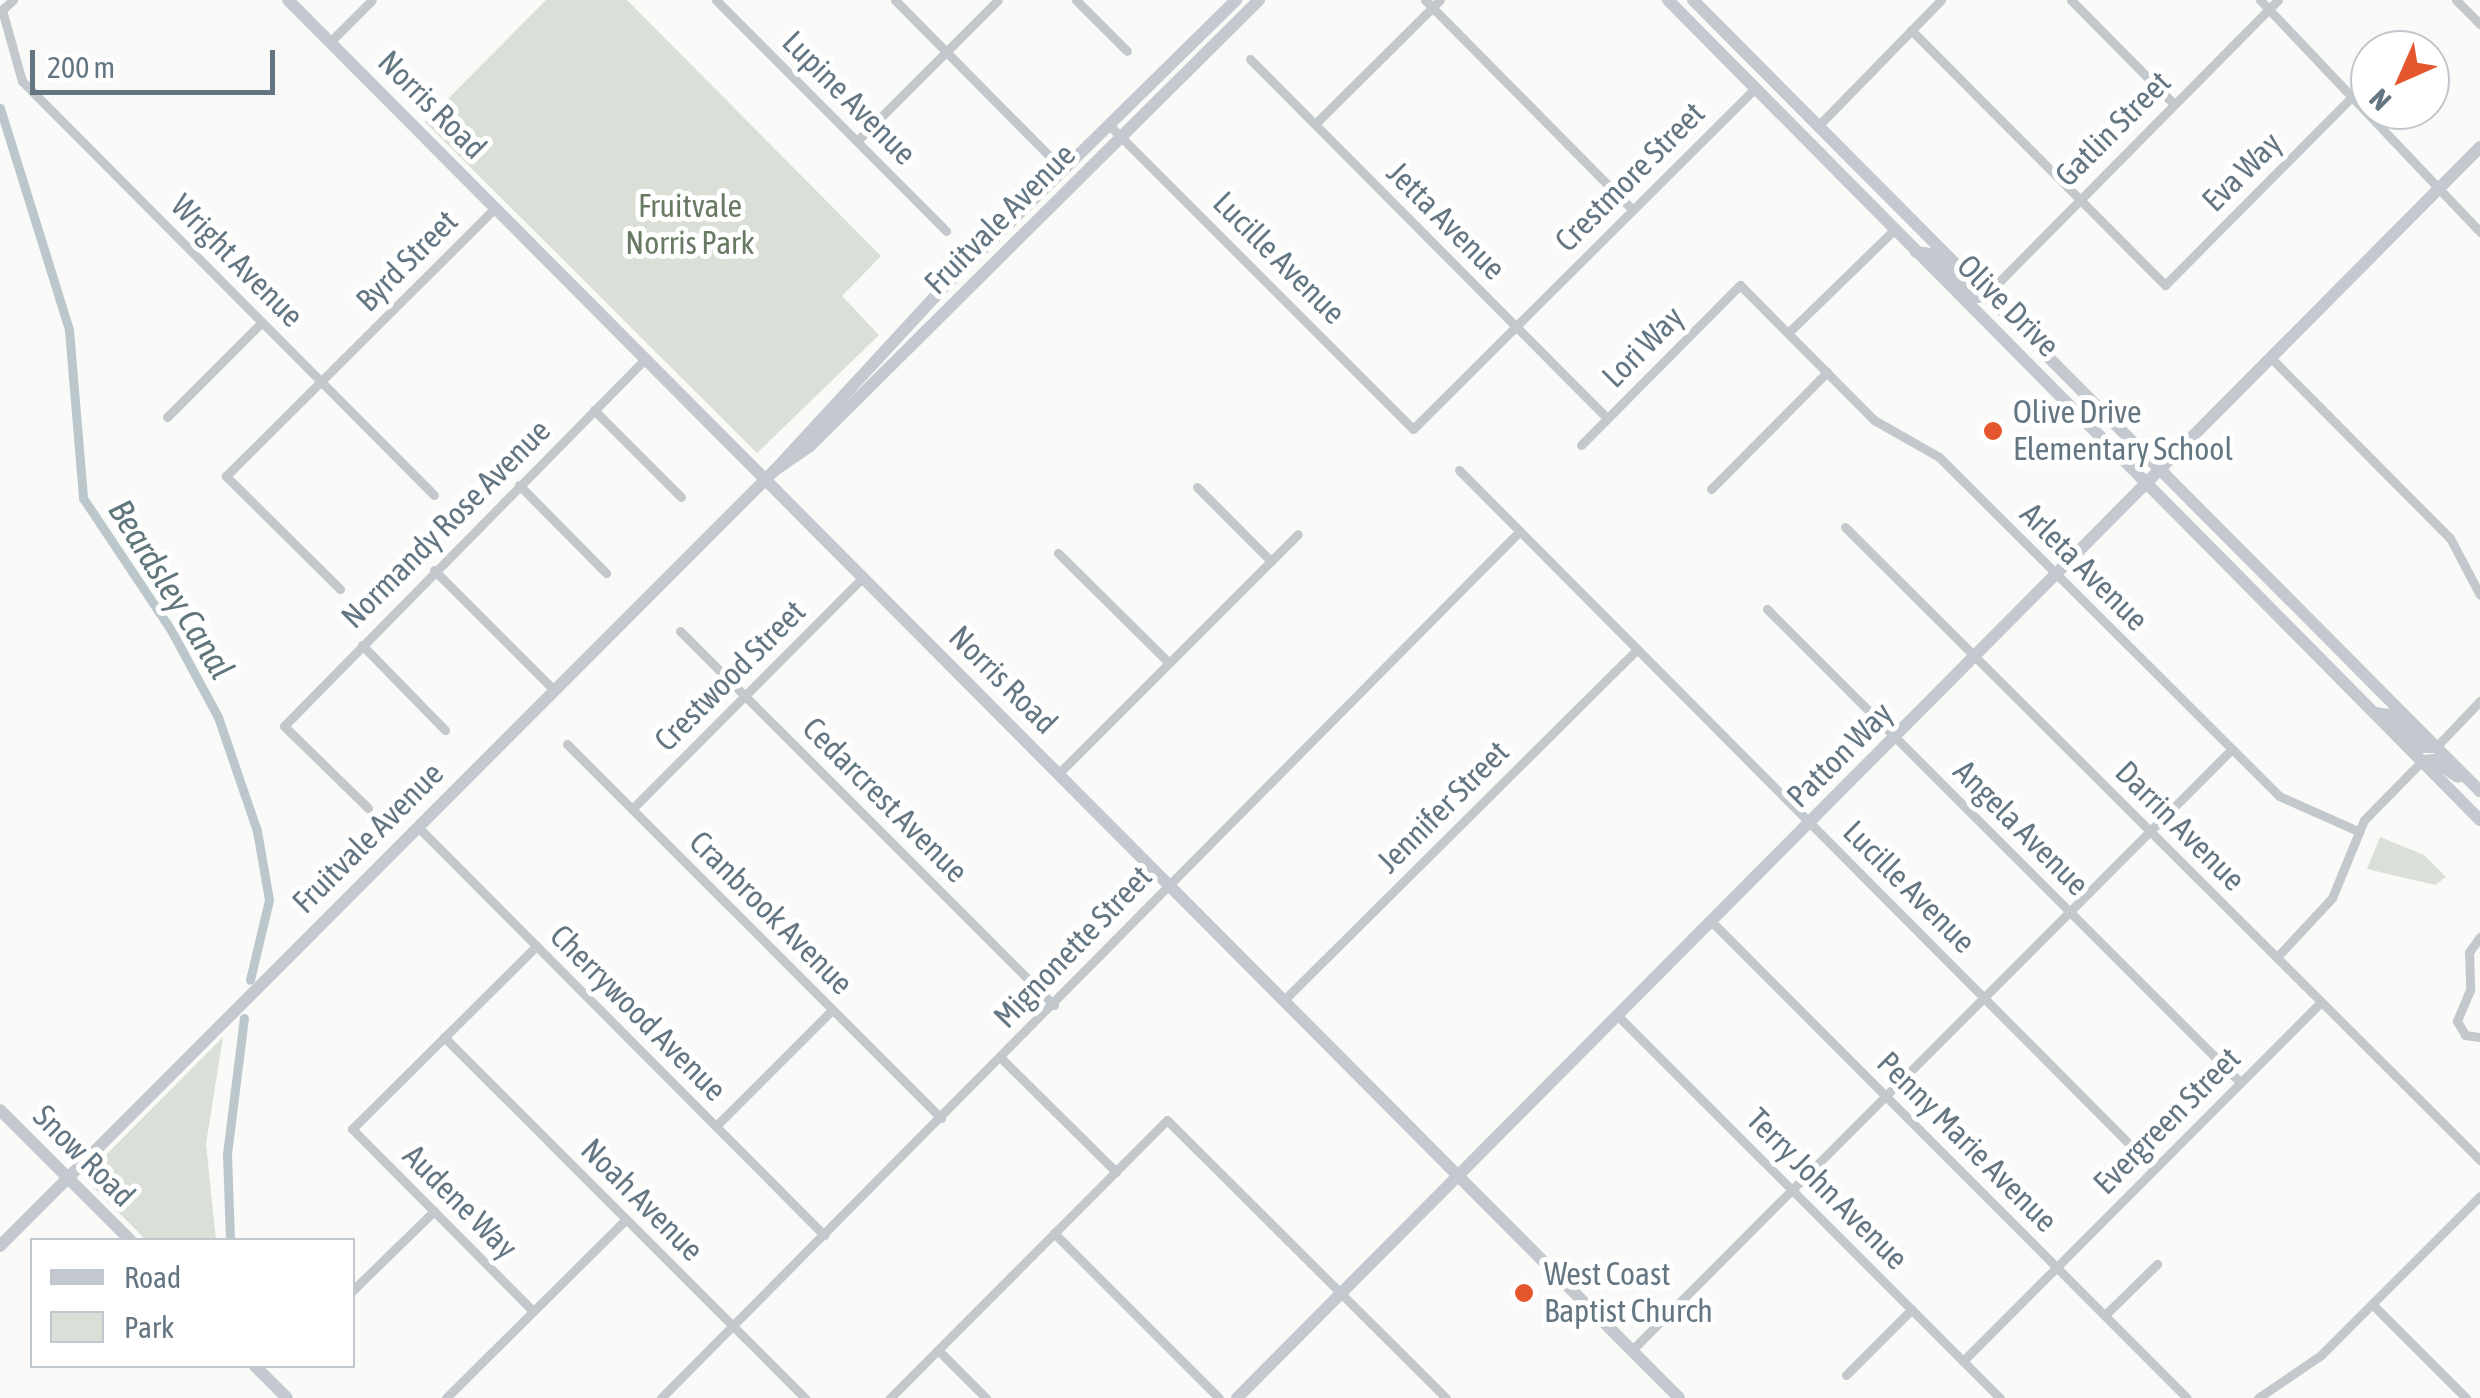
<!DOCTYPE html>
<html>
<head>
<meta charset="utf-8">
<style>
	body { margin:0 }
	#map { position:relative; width:2480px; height:1398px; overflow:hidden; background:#fafaf8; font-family:"Asap Condensed",sans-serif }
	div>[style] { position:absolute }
	.green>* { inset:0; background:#dadfd7 }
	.canal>* { height:9px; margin:-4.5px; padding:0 4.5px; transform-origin:4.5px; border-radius:4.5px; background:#bbc7cb }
	.street>* { height:9px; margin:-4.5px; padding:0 4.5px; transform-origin:4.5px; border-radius:4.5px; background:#c3c8cc }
	.secondary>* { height:12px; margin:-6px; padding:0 6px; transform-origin:6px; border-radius:6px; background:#c3c9ce }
	.dots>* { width:28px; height:28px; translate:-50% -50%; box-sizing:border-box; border:5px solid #fff; border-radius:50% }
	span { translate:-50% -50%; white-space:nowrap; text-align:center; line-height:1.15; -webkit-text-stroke:10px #fff; paint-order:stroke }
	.street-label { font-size:32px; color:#657683 }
	.park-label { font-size:32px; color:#687a64 }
	.poi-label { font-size:32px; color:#657683 }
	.left { translate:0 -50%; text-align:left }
	.water-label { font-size:35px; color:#60757c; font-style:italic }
	.legend { position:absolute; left:30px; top:1238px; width:325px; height:130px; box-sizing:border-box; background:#fff; border:2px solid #c1c8cd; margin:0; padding:12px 18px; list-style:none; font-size:30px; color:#657683 }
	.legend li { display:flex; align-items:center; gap:20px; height:50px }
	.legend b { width:50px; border:2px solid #c1c8cd }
	.north { position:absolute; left:2350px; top:30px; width:100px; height:100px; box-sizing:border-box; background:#fff; border:2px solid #c1c8cd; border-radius:50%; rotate:225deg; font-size:28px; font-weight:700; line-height:40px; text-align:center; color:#657683 }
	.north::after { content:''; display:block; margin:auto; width:35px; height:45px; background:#e4572e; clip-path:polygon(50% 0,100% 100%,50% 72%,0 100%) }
	.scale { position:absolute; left:30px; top:50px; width:245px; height:45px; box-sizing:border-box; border:5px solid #657683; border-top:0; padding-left:12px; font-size:30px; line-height:35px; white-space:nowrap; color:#657683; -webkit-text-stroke:8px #fff; paint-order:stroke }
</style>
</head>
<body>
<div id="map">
	<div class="green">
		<i style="clip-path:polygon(546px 0,627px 0,881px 256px,842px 296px,879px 335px,757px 453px,425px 122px)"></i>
		<i style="clip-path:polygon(2380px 837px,2424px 855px,2446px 877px,2435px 885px,2367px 869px)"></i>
		<i style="clip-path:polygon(223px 1037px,206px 1144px,216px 1240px,146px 1240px,90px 1184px,90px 1171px)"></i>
	</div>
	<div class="canal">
		<i style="left:0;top:108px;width:232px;rotate:72.7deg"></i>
		<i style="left:69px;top:330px;width:169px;rotate:85.2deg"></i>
		<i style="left:83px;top:498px;width:159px;rotate:56.3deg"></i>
		<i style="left:171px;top:630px;width:99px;rotate:61.6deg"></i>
		<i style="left:218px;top:717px;width:120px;rotate:71.1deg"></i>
		<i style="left:257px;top:831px;width:70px;rotate:80.1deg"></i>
		<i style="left:269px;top:900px;width:82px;rotate:103.4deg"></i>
		<i style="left:230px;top:1240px;width:86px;rotate:-92deg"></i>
		<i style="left:227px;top:1154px;width:137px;rotate:-82.9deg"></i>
	</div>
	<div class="street">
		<i style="left:13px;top:0;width:15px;rotate:138deg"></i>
		<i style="left:2px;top:10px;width:74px;rotate:74.3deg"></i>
		<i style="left:22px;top:81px;width:584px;rotate:45.14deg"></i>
		<i style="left:716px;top:0;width:326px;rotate:45.1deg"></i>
		<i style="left:895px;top:0;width:239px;rotate:45.3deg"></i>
		<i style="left:1076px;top:0;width:72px;rotate:45deg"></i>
		<i style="left:1425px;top:0;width:294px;rotate:45.3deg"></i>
		<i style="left:2071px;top:0;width:146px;rotate:45.3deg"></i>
		<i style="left:2260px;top:0;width:320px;rotate:46.5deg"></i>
		<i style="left:2456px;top:0;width:34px;rotate:45deg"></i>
		<i style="left:1911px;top:30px;width:360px;rotate:45.1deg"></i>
		<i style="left:2165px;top:285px;width:268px;rotate:-45.2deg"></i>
		<i style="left:330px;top:42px;width:59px;rotate:-45deg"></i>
		<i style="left:1250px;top:59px;width:506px;rotate:45.16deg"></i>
		<i style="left:1108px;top:124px;width:431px;rotate:45deg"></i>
		<i style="left:1413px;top:429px;width:483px;rotate:-44.9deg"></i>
		<i style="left:1315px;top:124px;width:176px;rotate:-44.8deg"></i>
		<i style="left:1818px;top:126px;width:176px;rotate:-45.7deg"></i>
		<i style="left:857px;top:141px;width:199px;rotate:-45deg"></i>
		<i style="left:1986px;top:295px;width:415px;rotate:-45.3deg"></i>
		<i style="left:1788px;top:333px;width:148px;rotate:-44.2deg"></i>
		<i style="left:2271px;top:358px;width:254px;rotate:45.2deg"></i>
		<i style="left:2450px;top:538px;width:64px;rotate:62.2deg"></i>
		<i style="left:594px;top:410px;width:123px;rotate:45deg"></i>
		<i style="left:167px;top:417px;width:134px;rotate:-45deg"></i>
		<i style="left:1581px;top:445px;width:226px;rotate:-45.2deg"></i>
		<i style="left:1740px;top:285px;width:190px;rotate:45.2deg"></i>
		<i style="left:1874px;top:420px;width:75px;rotate:29.6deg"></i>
		<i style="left:1939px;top:457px;width:480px;rotate:44.9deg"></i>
		<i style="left:2279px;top:796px;width:86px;rotate:23.9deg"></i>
		<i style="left:1459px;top:470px;width:986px;rotate:45.16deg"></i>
		<i style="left:519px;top:485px;width:124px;rotate:45.3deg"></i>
		<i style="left:1197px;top:487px;width:105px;rotate:45deg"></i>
		<i style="left:1711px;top:489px;width:165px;rotate:-45.2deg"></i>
		<i style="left:1845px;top:527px;width:897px;rotate:44.91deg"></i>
		<i style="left:1058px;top:553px;width:156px;rotate:44.7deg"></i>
		<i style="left:434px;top:570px;width:170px;rotate:45deg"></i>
		<i style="left:340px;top:589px;width:161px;rotate:-135.3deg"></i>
		<i style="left:226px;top:476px;width:380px;rotate:-44.9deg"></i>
		<i style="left:1767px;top:609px;width:670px;rotate:45deg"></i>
		<i style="left:680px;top:631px;width:529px;rotate:45deg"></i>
		<i style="left:362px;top:645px;width:119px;rotate:45.7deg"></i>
		<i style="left:567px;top:744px;width:529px;rotate:45deg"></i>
		<i style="left:2436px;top:747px;width:64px;rotate:-46.3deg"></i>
		<i style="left:1058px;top:774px;width:339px;rotate:-45deg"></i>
		<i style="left:368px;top:808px;width:117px;rotate:-135.7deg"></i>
		<i style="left:284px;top:726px;width:515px;rotate:-45.47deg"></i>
		<i style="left:632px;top:809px;width:327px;rotate:-45.1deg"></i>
		<i style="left:418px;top:827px;width:576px;rotate:45.14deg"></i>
		<i style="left:1712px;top:922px;width:672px;rotate:45.06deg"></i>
		<i style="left:2480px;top:937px;width:19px;rotate:126deg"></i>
		<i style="left:2469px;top:952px;width:38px;rotate:88deg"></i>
		<i style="left:2470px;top:990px;width:34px;rotate:113deg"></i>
		<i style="left:2457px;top:1021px;width:16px;rotate:60deg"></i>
		<i style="left:2465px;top:1035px;width:15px;rotate:8deg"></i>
		<i style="left:2277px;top:957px;width:81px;rotate:-47deg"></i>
		<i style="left:2332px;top:898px;width:84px;rotate:-67.7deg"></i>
		<i style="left:2364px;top:820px;width:83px;rotate:-45.5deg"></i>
		<i style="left:1284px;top:1000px;width:498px;rotate:-44.8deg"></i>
		<i style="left:1618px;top:1016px;width:540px;rotate:45deg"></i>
		<i style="left:444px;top:1037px;width:511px;rotate:45deg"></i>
		<i style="left:1001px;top:1058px;width:162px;rotate:44.7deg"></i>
		<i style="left:716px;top:1126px;width:164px;rotate:-45deg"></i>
		<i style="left:1054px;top:1233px;width:233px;rotate:45deg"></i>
		<i style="left:352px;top:1291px;width:115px;rotate:-44.3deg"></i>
		<i style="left:2372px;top:1304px;width:133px;rotate:45deg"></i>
		<i style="left:533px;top:1311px;width:257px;rotate:-134.8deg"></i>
		<i style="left:352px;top:1129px;width:260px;rotate:-44.8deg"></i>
		<i style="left:2105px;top:1315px;width:73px;rotate:-44.4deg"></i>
		<i style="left:938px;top:1350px;width:68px;rotate:45deg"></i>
		<i style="left:1632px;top:1350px;width:849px;rotate:-45.05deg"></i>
		<i style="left:1963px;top:1361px;width:507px;rotate:-45.08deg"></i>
		<i style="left:1846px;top:1375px;width:93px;rotate:-45deg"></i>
		<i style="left:446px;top:1398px;width:254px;rotate:-44.8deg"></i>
		<i style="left:661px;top:1398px;width:1220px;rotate:-45.27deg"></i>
		<i style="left:890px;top:1398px;width:392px;rotate:-45.1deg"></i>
		<i style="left:1167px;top:1120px;width:394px;rotate:44.9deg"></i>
		<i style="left:2258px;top:1398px;width:76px;rotate:-34.3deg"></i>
		<i style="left:2321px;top:1355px;width:225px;rotate:-45deg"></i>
	</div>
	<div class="secondary">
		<i style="left:288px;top:0;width:1972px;rotate:45.14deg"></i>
		<i style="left:1668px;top:0;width:1154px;rotate:45.28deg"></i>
		<i style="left:1693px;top:0;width:1116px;rotate:45.15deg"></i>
		<i style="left:1916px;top:252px;width:14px;rotate:8deg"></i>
		<i style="left:1930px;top:254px;width:63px;rotate:43.1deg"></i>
		<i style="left:1976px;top:297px;width:10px;rotate:-11deg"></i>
		<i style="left:775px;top:470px;width:42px;rotate:-34.4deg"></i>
		<i style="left:810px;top:446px;width:633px;rotate:-44.81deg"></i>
		<i style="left:2374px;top:713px;width:16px;rotate:7deg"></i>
		<i style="left:2390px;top:715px;width:45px;rotate:45deg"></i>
		<i style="left:2422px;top:747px;width:14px"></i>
		<i style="left:2422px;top:761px;width:11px;rotate:-5deg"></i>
		<i style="left:2433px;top:760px;width:30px;rotate:34deg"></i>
		<i style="left:0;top:1110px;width:184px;rotate:45deg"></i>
		<i style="left:0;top:1246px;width:1097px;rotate:-45.04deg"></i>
		<i style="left:775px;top:470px;width:242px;rotate:-47.3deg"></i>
		<i style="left:939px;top:292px;width:417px;rotate:-44.5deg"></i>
		<i style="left:255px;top:1366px;width:45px;rotate:45deg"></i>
		<i style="left:1237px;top:1398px;width:1764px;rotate:-45.18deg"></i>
	</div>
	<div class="dots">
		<i style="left:1993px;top:431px;background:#e4572e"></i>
		<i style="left:1524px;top:1293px;background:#e4572e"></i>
	</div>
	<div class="street-label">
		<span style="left:849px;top:98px;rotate:45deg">Lupine Avenue</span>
		<span style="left:432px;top:105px;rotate:45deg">Norris Road</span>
		<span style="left:2113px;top:129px;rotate:-45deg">Gatlin Street</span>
		<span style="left:2242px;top:172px;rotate:-45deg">Eva Way</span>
		<span style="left:1630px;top:177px;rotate:-45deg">Crestmore Street</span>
		<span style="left:1000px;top:219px;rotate:-45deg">Fruitvale Avenue</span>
		<span style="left:1446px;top:221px;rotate:45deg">Jetta Avenue</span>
		<span style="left:1279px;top:258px;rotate:45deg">Lucille Avenue</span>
		<span style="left:237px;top:261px;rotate:45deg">Wright Avenue</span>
		<span style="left:407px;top:261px;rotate:-45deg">Byrd Street</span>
		<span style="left:2008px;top:306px;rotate:45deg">Olive Drive</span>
		<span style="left:1643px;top:347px;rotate:-45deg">Lori Way</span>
		<span style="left:446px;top:524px;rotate:-45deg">Normandy Rose Avenue</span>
		<span style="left:2084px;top:567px;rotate:45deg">Arleta Avenue</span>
		<span style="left:730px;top:676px;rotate:-45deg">Crestwood Street</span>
		<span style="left:1003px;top:680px;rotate:45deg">Norris Road</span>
		<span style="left:1840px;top:755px;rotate:-45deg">Patton Way</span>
		<span style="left:885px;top:800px;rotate:45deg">Cedarcrest Avenue</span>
		<span style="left:1443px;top:807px;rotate:-45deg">Jennifer Street</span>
		<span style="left:2180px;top:826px;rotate:45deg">Darrin Avenue</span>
		<span style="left:2021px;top:828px;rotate:45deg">Angela Avenue</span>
		<span style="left:368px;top:838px;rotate:-45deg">Fruitvale Avenue</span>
		<span style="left:1909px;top:887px;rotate:45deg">Lucille Avenue</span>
		<span style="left:771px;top:913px;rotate:45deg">Cranbrook Avenue</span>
		<span style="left:1073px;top:947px;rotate:-46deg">Mignonette Street</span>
		<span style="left:638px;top:1013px;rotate:45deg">Cherrywood Avenue</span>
		<span style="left:2167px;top:1121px;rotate:-45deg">Evergreen Street</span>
		<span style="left:1967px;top:1142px;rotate:45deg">Penny Marie Avenue</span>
		<span style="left:84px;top:1156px;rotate:45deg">Snow Road</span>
		<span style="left:1827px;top:1189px;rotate:45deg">Terry John Avenue</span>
		<span style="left:642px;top:1200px;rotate:45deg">Noah Avenue</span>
		<span style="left:460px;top:1202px;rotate:45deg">Audene Way</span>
	</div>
	<div class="park-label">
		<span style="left:690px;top:225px">Fruitvale<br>Norris Park</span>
	</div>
	<div class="poi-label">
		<span class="left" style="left:2013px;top:431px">Olive Drive<br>Elementary School</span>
		<span class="left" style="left:1544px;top:1293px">West Coast<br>Baptist Church</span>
	</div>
	<div class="water-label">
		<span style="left:172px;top:589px;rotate:58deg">Beardsley Canal</span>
	</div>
	<ul class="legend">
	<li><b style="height:12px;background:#c3c9ce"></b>Road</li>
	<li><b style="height:28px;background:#dadfd7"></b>Park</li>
	</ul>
	<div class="north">N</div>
	<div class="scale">200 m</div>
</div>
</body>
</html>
